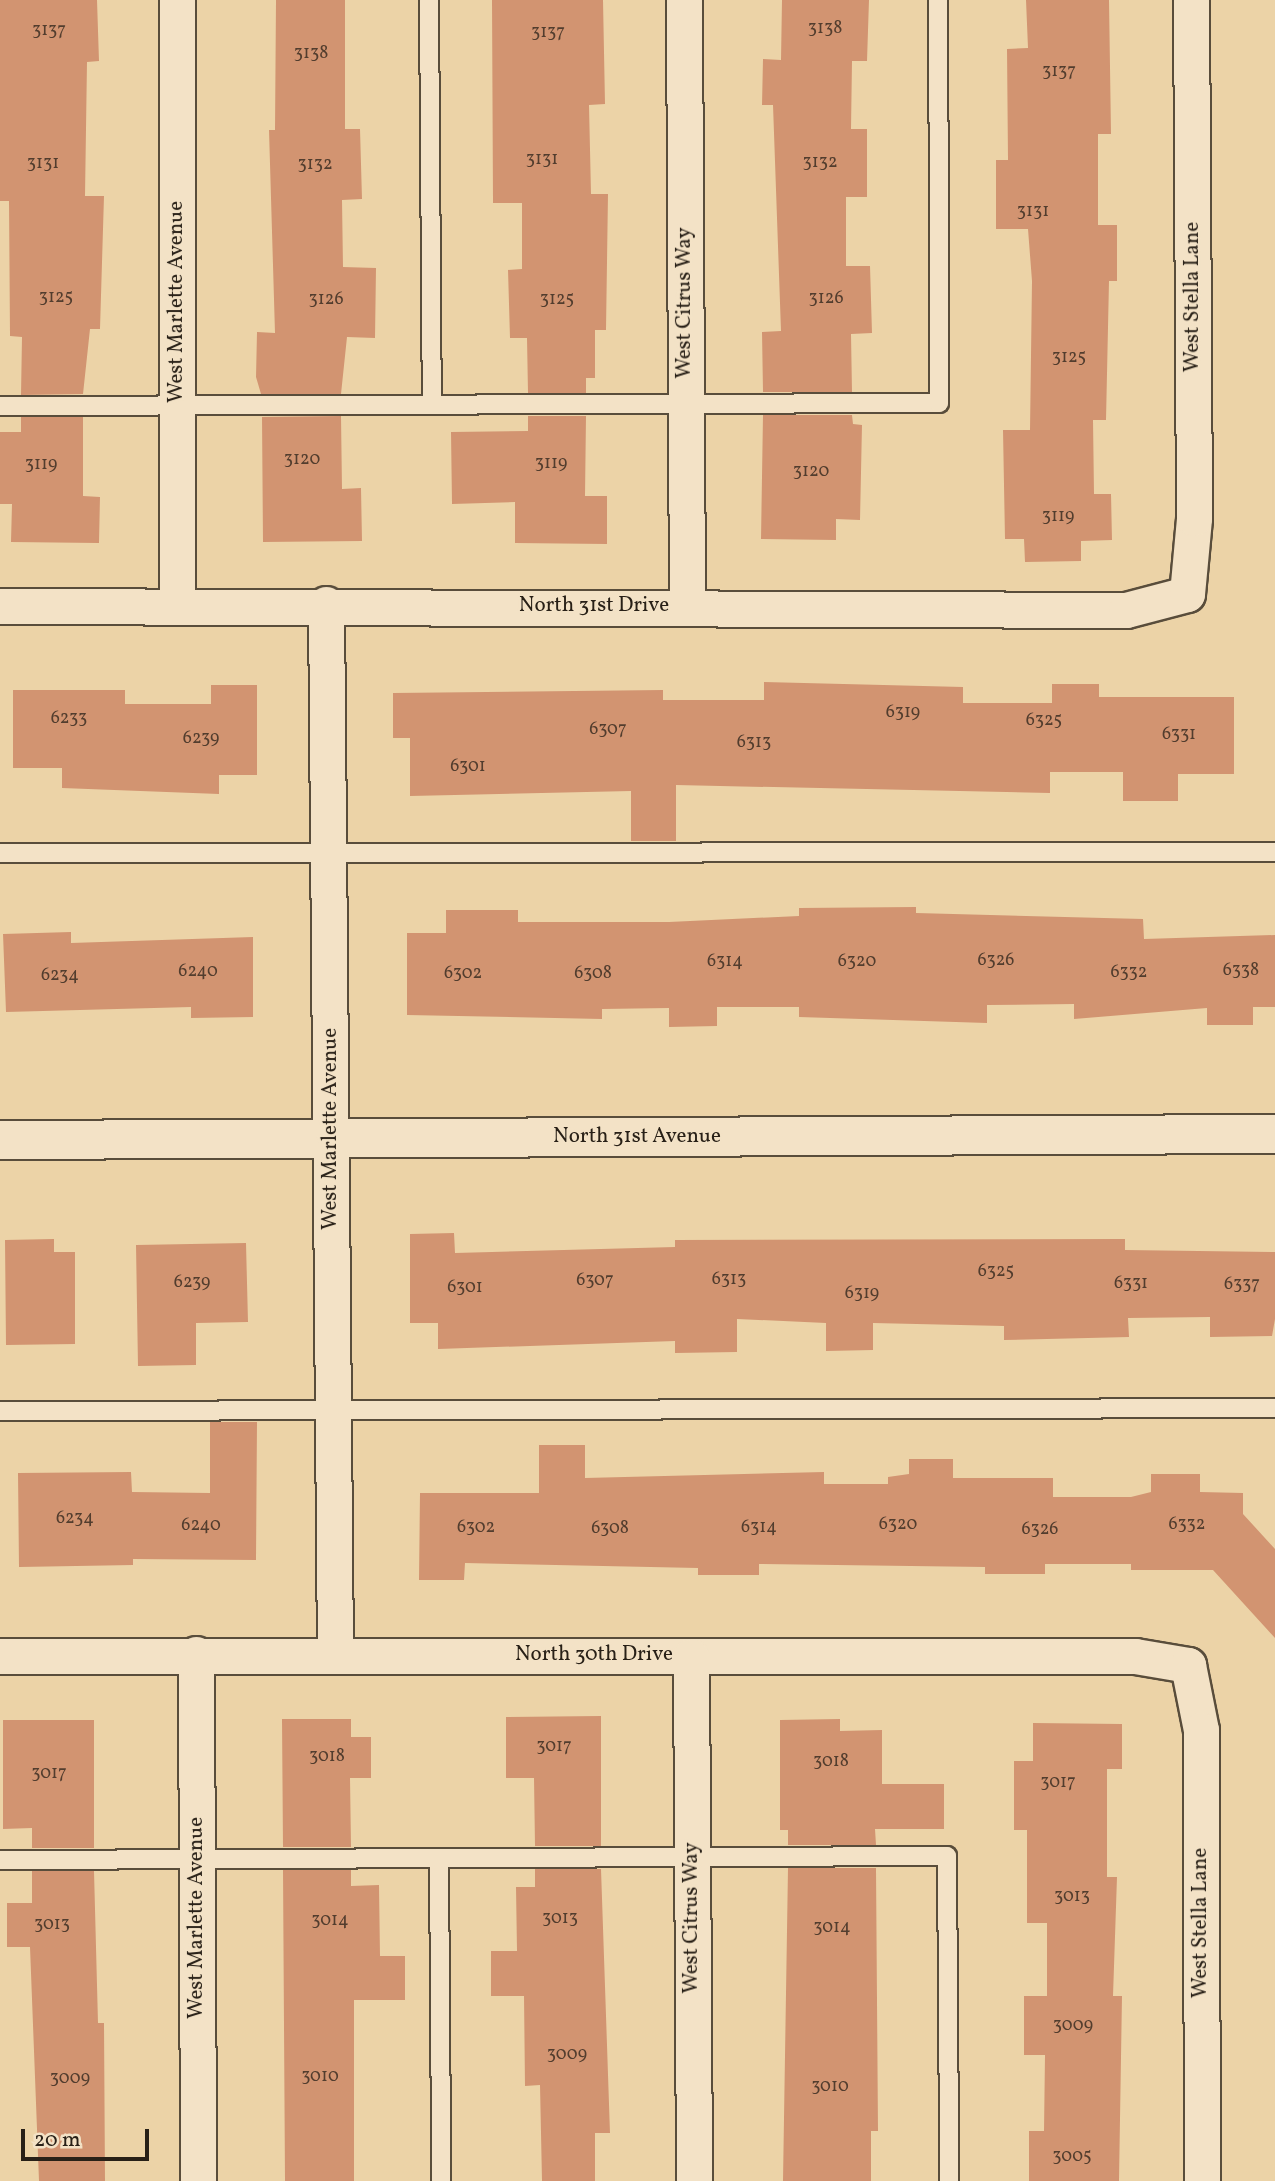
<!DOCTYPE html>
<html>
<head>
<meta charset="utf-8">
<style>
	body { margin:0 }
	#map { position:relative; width:1275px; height:2181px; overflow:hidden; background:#ecd3a7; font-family:Vollkorn,serif }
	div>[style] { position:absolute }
	.building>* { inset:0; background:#d29471 }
	.roads { filter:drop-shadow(2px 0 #594d3b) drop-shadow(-2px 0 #594d3b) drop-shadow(0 2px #594d3b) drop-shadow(0 -2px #594d3b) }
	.lane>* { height:18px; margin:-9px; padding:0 9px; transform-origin:9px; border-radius:9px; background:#f3e2c6 }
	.street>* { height:35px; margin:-17.5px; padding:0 17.5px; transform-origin:17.5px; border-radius:17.5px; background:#f3e2c6 }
	.secondary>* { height:38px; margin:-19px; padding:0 19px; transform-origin:19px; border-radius:19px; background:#f3e2c6 }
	span { translate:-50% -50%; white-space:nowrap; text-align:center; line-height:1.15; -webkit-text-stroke:5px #f3e2c6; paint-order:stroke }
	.number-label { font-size:18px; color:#523d2e }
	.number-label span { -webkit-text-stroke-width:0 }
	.street-label { font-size:21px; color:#282017 }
	.scale { position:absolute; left:21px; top:2129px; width:128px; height:32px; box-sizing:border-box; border:4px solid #282017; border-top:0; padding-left:9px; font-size:21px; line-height:24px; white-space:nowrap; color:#282017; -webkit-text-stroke:5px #f3e2c6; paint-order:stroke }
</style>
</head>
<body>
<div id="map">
	<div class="building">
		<i style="clip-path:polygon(0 0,97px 0,99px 61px,87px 62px,85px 196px,104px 196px,100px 329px,90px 329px,83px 394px,21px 395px,22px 337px,10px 336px,9px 201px,0 201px)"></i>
		<i style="clip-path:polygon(276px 0,345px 0,345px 129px,360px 129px,362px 199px,342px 200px,343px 267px,376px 268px,375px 338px,347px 337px,341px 394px,261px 394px,256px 377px,257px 332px,275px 333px,269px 130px,275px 130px)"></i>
		<i style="clip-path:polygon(492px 0,603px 0,605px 104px,589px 105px,591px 194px,608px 194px,606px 330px,595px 330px,595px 378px,586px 378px,586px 393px,528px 393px,527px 338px,510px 338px,508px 270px,522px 269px,522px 203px,493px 203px)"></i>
		<i style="clip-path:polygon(782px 0,869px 0,867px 61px,852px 61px,851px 129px,867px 129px,867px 197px,846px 197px,846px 266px,870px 266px,872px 333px,851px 334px,852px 392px,763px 392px,762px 332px,781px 331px,773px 105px,762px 105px,763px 59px,781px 60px)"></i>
		<i style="clip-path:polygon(1026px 0,1109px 0,1111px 134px,1098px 134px,1098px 225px,1117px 225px,1117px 281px,1109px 281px,1106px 420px,1093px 420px,1094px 494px,1111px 494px,1112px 540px,1081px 541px,1081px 561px,1025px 562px,1024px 539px,1005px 539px,1003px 430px,1030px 430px,1032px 281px,1028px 229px,996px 229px,996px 160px,1008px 160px,1007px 49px,1028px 48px)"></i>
		<i style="clip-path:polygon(763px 415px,852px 415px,853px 424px,862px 425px,860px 520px,836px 519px,836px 540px,761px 539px)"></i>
		<i style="clip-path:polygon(341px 416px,342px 489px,361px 488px,362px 541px,263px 542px,262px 417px)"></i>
		<i style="clip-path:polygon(528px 416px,586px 416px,585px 496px,607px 496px,607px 544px,515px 543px,515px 502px,452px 504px,451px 432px,528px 431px)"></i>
		<i style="clip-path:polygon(21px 417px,83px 417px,83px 496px,100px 497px,99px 543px,11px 542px,12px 504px,0 504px,0 432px,21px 432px)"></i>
		<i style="clip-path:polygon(764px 682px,963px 687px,963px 703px,1052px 703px,1052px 684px,1099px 684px,1099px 697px,1234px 697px,1234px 774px,1178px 774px,1178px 801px,1123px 801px,1123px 772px,1050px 772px,1050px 793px,676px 785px,676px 841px,631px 841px,631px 791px,410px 796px,410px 738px,393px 738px,393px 693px,663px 690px,663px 700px,764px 700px)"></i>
		<i style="clip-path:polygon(211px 685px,257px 685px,257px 775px,219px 775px,219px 794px,62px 788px,62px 768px,13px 768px,13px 690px,125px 690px,125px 704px,211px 704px)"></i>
		<i style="clip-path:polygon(916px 907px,916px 913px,1143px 919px,1144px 939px,1275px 935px,1275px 1007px,1253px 1007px,1253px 1025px,1207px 1025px,1207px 1008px,1074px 1019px,1074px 1004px,987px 1005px,987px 1023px,799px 1017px,799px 1007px,717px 1007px,717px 1026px,669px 1027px,669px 1008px,602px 1009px,602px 1019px,407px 1015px,407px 933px,446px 933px,446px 910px,518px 910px,518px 922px,669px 922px,799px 916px,799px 908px)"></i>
		<i style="clip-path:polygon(71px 932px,71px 943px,253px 937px,253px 1017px,191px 1018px,191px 1007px,6px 1012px,3px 934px)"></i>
		<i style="clip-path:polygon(454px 1233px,455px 1253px,675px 1247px,675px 1240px,1125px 1239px,1125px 1250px,1275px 1252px,1275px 1319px,1272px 1336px,1210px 1337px,1210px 1317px,1128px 1318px,1129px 1337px,1004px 1340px,1004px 1326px,873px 1323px,873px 1350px,826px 1351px,826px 1323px,737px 1319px,737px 1352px,675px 1353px,675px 1341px,438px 1349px,438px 1323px,410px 1323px,410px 1234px)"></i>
		<i style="clip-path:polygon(54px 1239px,54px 1252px,75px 1252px,75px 1344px,6px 1345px,5px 1240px)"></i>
		<i style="clip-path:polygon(246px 1243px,248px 1322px,196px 1323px,196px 1365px,138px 1366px,136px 1245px)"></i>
		<i style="clip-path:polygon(210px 1422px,257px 1422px,256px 1560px,133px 1559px,133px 1565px,19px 1567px,18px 1473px,131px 1472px,132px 1492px,210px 1493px)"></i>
		<i style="clip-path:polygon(539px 1445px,585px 1445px,585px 1478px,824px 1472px,824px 1484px,888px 1484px,888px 1477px,909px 1474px,909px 1459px,953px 1459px,953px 1478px,1053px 1478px,1053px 1497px,1131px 1497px,1151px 1492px,1151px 1474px,1200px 1474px,1200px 1492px,1243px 1493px,1243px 1514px,1275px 1549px,1275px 1638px,1213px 1570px,1131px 1570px,1131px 1564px,1045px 1564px,1045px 1574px,985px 1574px,985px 1567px,759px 1564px,759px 1575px,698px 1575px,698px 1568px,465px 1563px,464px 1580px,419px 1580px,420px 1493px,539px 1493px)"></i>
		<i style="clip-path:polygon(601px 1716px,601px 1846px,535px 1846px,534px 1778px,506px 1778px,506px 1717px)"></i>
		<i style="clip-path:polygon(282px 1719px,351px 1719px,351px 1737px,371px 1737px,371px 1778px,350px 1778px,351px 1847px,283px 1847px)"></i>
		<i style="clip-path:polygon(840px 1719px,840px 1731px,882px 1730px,882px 1784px,944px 1784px,944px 1829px,875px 1829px,876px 1845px,788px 1845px,788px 1830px,780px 1830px,780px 1720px)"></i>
		<i style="clip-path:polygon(3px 1720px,94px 1720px,94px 1848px,32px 1848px,32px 1828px,3px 1829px)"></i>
		<i style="clip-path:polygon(1033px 1723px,1122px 1724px,1122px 1769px,1107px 1769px,1107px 1877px,1117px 1877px,1113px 1996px,1122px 1996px,1119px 2181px,1029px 2181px,1029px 2131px,1044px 2131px,1045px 2055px,1024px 2055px,1024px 1996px,1047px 1996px,1047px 1923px,1027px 1923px,1027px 1830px,1014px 1830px,1014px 1761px,1033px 1761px)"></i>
		<i style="clip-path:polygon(788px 1868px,876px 1868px,878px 2131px,871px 2131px,871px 2181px,783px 2181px)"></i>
		<i style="clip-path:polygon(535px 1869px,601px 1869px,610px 2133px,595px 2133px,595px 2181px,542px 2181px,540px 2085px,525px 2086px,524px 1996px,491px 1996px,491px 1951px,517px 1951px,516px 1887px,535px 1887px)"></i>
		<i style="clip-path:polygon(283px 1870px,351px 1870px,351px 1886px,379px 1885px,380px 1956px,405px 1956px,405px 2000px,354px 2000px,354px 2181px,285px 2181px)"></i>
		<i style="clip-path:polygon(32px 1871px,94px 1871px,98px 2023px,104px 2023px,105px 2181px,39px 2181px,30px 1947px,7px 1947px,7px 1903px,32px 1903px)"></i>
	</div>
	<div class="roads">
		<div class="lane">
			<i style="left:429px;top:0;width:404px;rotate:89.6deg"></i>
			<i style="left:0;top:406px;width:939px;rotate:-0.18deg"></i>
			<i style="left:939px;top:403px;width:403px;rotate:-90.1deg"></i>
			<i style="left:0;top:853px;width:1275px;rotate:-0.04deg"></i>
			<i style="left:0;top:1411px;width:1275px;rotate:-0.13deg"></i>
			<i style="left:439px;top:1858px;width:323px;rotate:89.6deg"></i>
			<i style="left:0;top:1860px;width:947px;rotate:-0.24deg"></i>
			<i style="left:947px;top:1856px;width:325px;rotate:89.6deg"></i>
		</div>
		<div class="street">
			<i style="left:684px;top:0;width:607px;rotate:89.72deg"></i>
			<i style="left:177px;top:604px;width:604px;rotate:-90deg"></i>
			<i style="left:326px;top:604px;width:1051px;rotate:89.51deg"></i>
			<i style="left:0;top:606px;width:1126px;rotate:0.2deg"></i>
			<i style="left:1126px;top:610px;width:63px;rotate:-14.7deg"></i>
			<i style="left:1187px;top:594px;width:76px;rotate:-84.7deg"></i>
			<i style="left:1194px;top:518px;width:518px;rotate:-90.33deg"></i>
			<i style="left:196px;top:1654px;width:527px;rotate:89.78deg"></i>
			<i style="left:0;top:1656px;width:1135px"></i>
			<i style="left:1135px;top:1656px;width:54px;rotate:9.6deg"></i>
			<i style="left:1188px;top:1665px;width:66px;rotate:78.7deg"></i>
			<i style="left:1201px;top:1730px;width:451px;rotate:89.9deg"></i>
			<i style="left:691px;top:1656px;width:525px;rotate:89.67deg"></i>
		</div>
		<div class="secondary">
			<i style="left:0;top:1140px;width:1275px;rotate:-0.27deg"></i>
		</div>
	</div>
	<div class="number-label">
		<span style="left:825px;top:29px">3138</span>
		<span style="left:49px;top:31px">3137</span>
		<span style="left:548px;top:33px">3137</span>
		<span style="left:311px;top:54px">3138</span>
		<span style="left:1059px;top:72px">3137</span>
		<span style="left:542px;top:160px">3131</span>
		<span style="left:820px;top:163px">3132</span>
		<span style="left:43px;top:164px">3131</span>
		<span style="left:315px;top:165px">3132</span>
		<span style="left:1033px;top:212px">3131</span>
		<span style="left:56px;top:298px">3125</span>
		<span style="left:826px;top:299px">3126</span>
		<span style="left:326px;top:300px">3126</span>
		<span style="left:557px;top:300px">3125</span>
		<span style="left:1069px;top:358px">3125</span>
		<span style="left:302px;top:460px">3120</span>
		<span style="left:551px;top:464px">3119</span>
		<span style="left:41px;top:465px">3119</span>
		<span style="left:811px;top:472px">3120</span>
		<span style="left:1058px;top:517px">3119</span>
		<span style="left:903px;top:713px">6319</span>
		<span style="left:69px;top:719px">6233</span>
		<span style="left:1044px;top:721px">6325</span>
		<span style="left:608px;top:730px">6307</span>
		<span style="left:1179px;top:735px">6331</span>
		<span style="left:201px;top:739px">6239</span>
		<span style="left:754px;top:743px">6313</span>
		<span style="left:468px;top:767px">6301</span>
		<span style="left:996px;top:961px">6326</span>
		<span style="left:725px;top:962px">6314</span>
		<span style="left:857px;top:962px">6320</span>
		<span style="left:1241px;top:971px">6338</span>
		<span style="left:198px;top:972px">6240</span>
		<span style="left:1129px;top:973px">6332</span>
		<span style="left:463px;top:974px">6302</span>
		<span style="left:593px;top:974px">6308</span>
		<span style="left:60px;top:976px">6234</span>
		<span style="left:996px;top:1272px">6325</span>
		<span style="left:729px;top:1280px">6313</span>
		<span style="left:595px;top:1281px">6307</span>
		<span style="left:192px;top:1283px">6239</span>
		<span style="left:1131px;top:1284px">6331</span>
		<span style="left:1242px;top:1285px">6337</span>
		<span style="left:465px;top:1288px">6301</span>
		<span style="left:862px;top:1294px">6319</span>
		<span style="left:75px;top:1519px">6234</span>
		<span style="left:898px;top:1525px">6320</span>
		<span style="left:1187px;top:1525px">6332</span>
		<span style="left:201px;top:1526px">6240</span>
		<span style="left:476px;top:1528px">6302</span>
		<span style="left:759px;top:1528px">6314</span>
		<span style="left:610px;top:1529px">6308</span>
		<span style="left:1040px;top:1530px">6326</span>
		<span style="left:554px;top:1747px">3017</span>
		<span style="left:327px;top:1757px">3018</span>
		<span style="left:831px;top:1762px">3018</span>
		<span style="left:49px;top:1774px">3017</span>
		<span style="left:1058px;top:1783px">3017</span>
		<span style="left:1072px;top:1897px">3013</span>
		<span style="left:560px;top:1919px">3013</span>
		<span style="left:330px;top:1921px">3014</span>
		<span style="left:52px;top:1925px">3013</span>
		<span style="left:832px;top:1928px">3014</span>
		<span style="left:1073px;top:2026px">3009</span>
		<span style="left:567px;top:2055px">3009</span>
		<span style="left:320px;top:2077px">3010</span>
		<span style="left:70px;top:2079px">3009</span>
		<span style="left:830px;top:2087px">3010</span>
		<span style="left:1072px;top:2157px">3005</span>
	</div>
	<div class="street-label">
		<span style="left:1193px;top:297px;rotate:-90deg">West Stella Lane</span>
		<span style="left:177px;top:302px;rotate:-90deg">West Marlette Avenue</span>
		<span style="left:685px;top:303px;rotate:-90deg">West Citrus Way</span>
		<span style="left:594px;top:606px">North 31st Drive</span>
		<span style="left:331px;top:1129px;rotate:-90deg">West Marlette Avenue</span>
		<span style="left:637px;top:1137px">North 31st Avenue</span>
		<span style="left:594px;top:1655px">North 30th Drive</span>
		<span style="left:197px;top:1918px;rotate:-90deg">West Marlette Avenue</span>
		<span style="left:692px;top:1918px;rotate:-90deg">West Citrus Way</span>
		<span style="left:1201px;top:1923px;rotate:-90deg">West Stella Lane</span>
	</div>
	<div class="scale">20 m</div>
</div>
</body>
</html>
